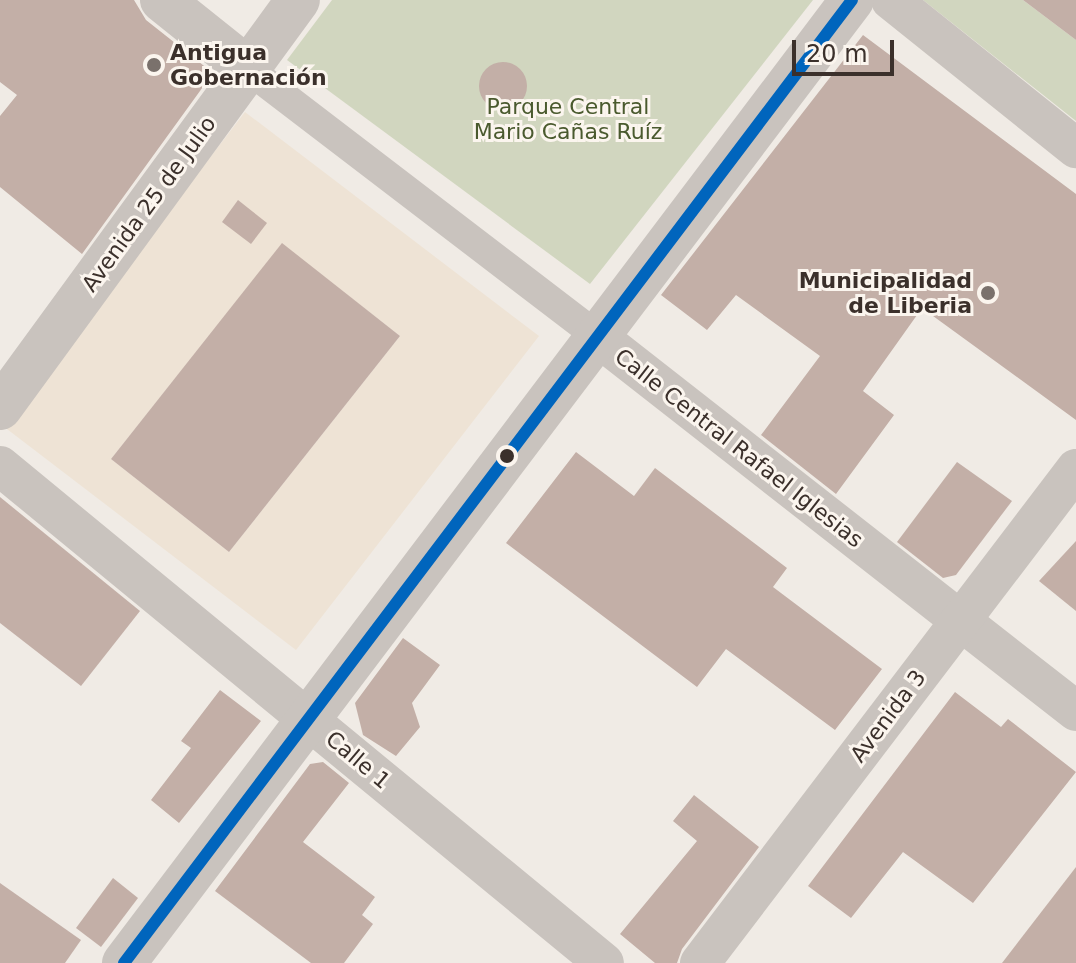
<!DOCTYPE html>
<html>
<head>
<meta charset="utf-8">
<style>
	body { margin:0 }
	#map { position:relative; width:1076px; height:963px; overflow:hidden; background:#f0ebe5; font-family:"DejaVu Sans",sans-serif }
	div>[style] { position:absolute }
	.green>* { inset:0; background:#d1d6bf }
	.plaza>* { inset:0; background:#eee3d5 }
	.building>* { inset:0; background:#c3afa7 }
	.round { border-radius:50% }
	.pedestrian>* { height:30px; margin:-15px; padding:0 15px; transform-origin:15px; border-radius:15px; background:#c9c3be }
	.minor>* { height:40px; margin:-20px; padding:0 20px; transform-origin:20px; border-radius:20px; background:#c9c3be }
	.tertiary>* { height:44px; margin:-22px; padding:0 22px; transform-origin:22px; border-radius:22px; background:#c9c3be }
	.bus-1>* { height:12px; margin:-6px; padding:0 6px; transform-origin:6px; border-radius:6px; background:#0065bd }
	.dots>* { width:22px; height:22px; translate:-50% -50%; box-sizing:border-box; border:4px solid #fbf5ee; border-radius:50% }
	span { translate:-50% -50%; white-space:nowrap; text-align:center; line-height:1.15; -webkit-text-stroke:6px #fbf5ee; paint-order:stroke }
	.poi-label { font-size:22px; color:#3b302b; font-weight:700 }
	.left { translate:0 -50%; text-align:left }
	.right { translate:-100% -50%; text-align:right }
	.park-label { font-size:22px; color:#4a5a2e }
	.street-label { font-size:22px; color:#3b302b }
	.scale { position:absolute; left:792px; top:40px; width:102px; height:36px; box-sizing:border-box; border:4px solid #3b302b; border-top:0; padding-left:10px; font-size:24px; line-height:28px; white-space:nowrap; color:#3b302b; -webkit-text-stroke:6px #fbf5ee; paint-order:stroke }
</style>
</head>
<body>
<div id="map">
	<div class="green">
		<i style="clip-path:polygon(332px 0,813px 0,590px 284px,287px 60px)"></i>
		<i style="clip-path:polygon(923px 0,1023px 0,1076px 40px,1076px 121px)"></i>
	</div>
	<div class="plaza">
		<i style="clip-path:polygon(evenodd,245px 112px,539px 336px,296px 650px,3px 426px,245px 112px,282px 244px,400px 336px,229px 552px,111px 459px,282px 244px)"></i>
	</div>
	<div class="building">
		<i style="clip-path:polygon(0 0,134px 0,146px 20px,213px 73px,82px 254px,0 187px,0 116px,17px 95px,0 82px)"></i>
		<i style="clip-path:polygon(1023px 0,1076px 0,1076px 40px)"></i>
		<i style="clip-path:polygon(863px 35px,1076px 194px,1076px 420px,922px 308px,863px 391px,894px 415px,836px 494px,761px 435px,820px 356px,736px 295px,707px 330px,661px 295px)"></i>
		<i class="round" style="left:479px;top:62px;width:48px;height:48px"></i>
		<i style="clip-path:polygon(238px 200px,267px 223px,251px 244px,222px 222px)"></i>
		<i style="clip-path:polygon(282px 243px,400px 336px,229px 552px,111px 459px)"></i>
		<i style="clip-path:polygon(576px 452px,634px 496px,655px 468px,787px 568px,773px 587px,882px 669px,835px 730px,726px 649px,697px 687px,506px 543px)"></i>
		<i style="clip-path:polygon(957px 462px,1012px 501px,956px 575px,943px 578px,897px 542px)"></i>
		<i style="clip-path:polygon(0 497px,140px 611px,81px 686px,0 623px)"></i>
		<i style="clip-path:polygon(1076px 541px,1076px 611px,1039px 581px)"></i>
		<i style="clip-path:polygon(403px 638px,440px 665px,412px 703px,420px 727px,396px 756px,363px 735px,355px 703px)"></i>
		<i style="clip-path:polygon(220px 690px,261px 721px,179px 823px,151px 800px,191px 748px,181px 741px)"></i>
		<i style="clip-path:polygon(955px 692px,1001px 727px,1008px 719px,1076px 772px,973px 903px,903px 852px,851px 918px,808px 886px)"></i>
		<i style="clip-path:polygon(323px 762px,349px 783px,303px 842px,375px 897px,362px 915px,373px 924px,344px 963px,311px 963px,215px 891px,310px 764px)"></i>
		<i style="clip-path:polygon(694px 795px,759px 847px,682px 949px,677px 963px,655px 963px,620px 934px,697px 841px,673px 821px)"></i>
		<i style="clip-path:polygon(1076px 867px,1076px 963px,1002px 963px)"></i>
		<i style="clip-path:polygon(113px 878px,138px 898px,101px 947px,76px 928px)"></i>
		<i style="clip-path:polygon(0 883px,81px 940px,65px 963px,0 963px)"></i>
	</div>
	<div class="pedestrian">
		<i style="left:248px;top:69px;width:441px;rotate:37.4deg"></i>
	</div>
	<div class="minor">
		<i style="left:891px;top:0;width:237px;rotate:38.7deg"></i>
		<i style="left:598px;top:337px;width:607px;rotate:38.04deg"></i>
		<i style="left:0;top:466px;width:782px;rotate:39.45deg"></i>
		<i style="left:700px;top:963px;width:621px;rotate:-52.72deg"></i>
	</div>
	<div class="tertiary">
		<i style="left:162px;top:0;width:110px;rotate:38.7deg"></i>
		<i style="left:0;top:408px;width:505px;rotate:-53.86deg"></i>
		<i style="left:124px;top:963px;width:1207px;rotate:-52.91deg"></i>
	</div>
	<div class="bus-1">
		<i style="left:124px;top:963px;width:1207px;rotate:-52.91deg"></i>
	</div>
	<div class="dots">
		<i style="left:154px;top:65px;background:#7a716c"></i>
		<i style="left:988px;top:293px;background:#7a716c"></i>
		<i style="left:507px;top:456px;background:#3b302b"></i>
	</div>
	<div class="poi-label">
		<span class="left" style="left:170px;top:65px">Antigua<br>Gobernación</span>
		<span class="right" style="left:972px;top:293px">Municipalidad<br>de Liberia</span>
	</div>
	<div class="park-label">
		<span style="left:568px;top:119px">Parque Central<br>Mario Cañas Ruíz</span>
	</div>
	<div class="street-label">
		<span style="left:149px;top:204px;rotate:-54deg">Avenida 25 de Julio</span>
		<span style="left:739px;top:448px;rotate:38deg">Calle Central Rafael Iglesias</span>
		<span style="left:888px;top:716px;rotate:-53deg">Avenida 3</span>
		<span style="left:358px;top:760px;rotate:40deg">Calle 1</span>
	</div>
	<div class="scale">20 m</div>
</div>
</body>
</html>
